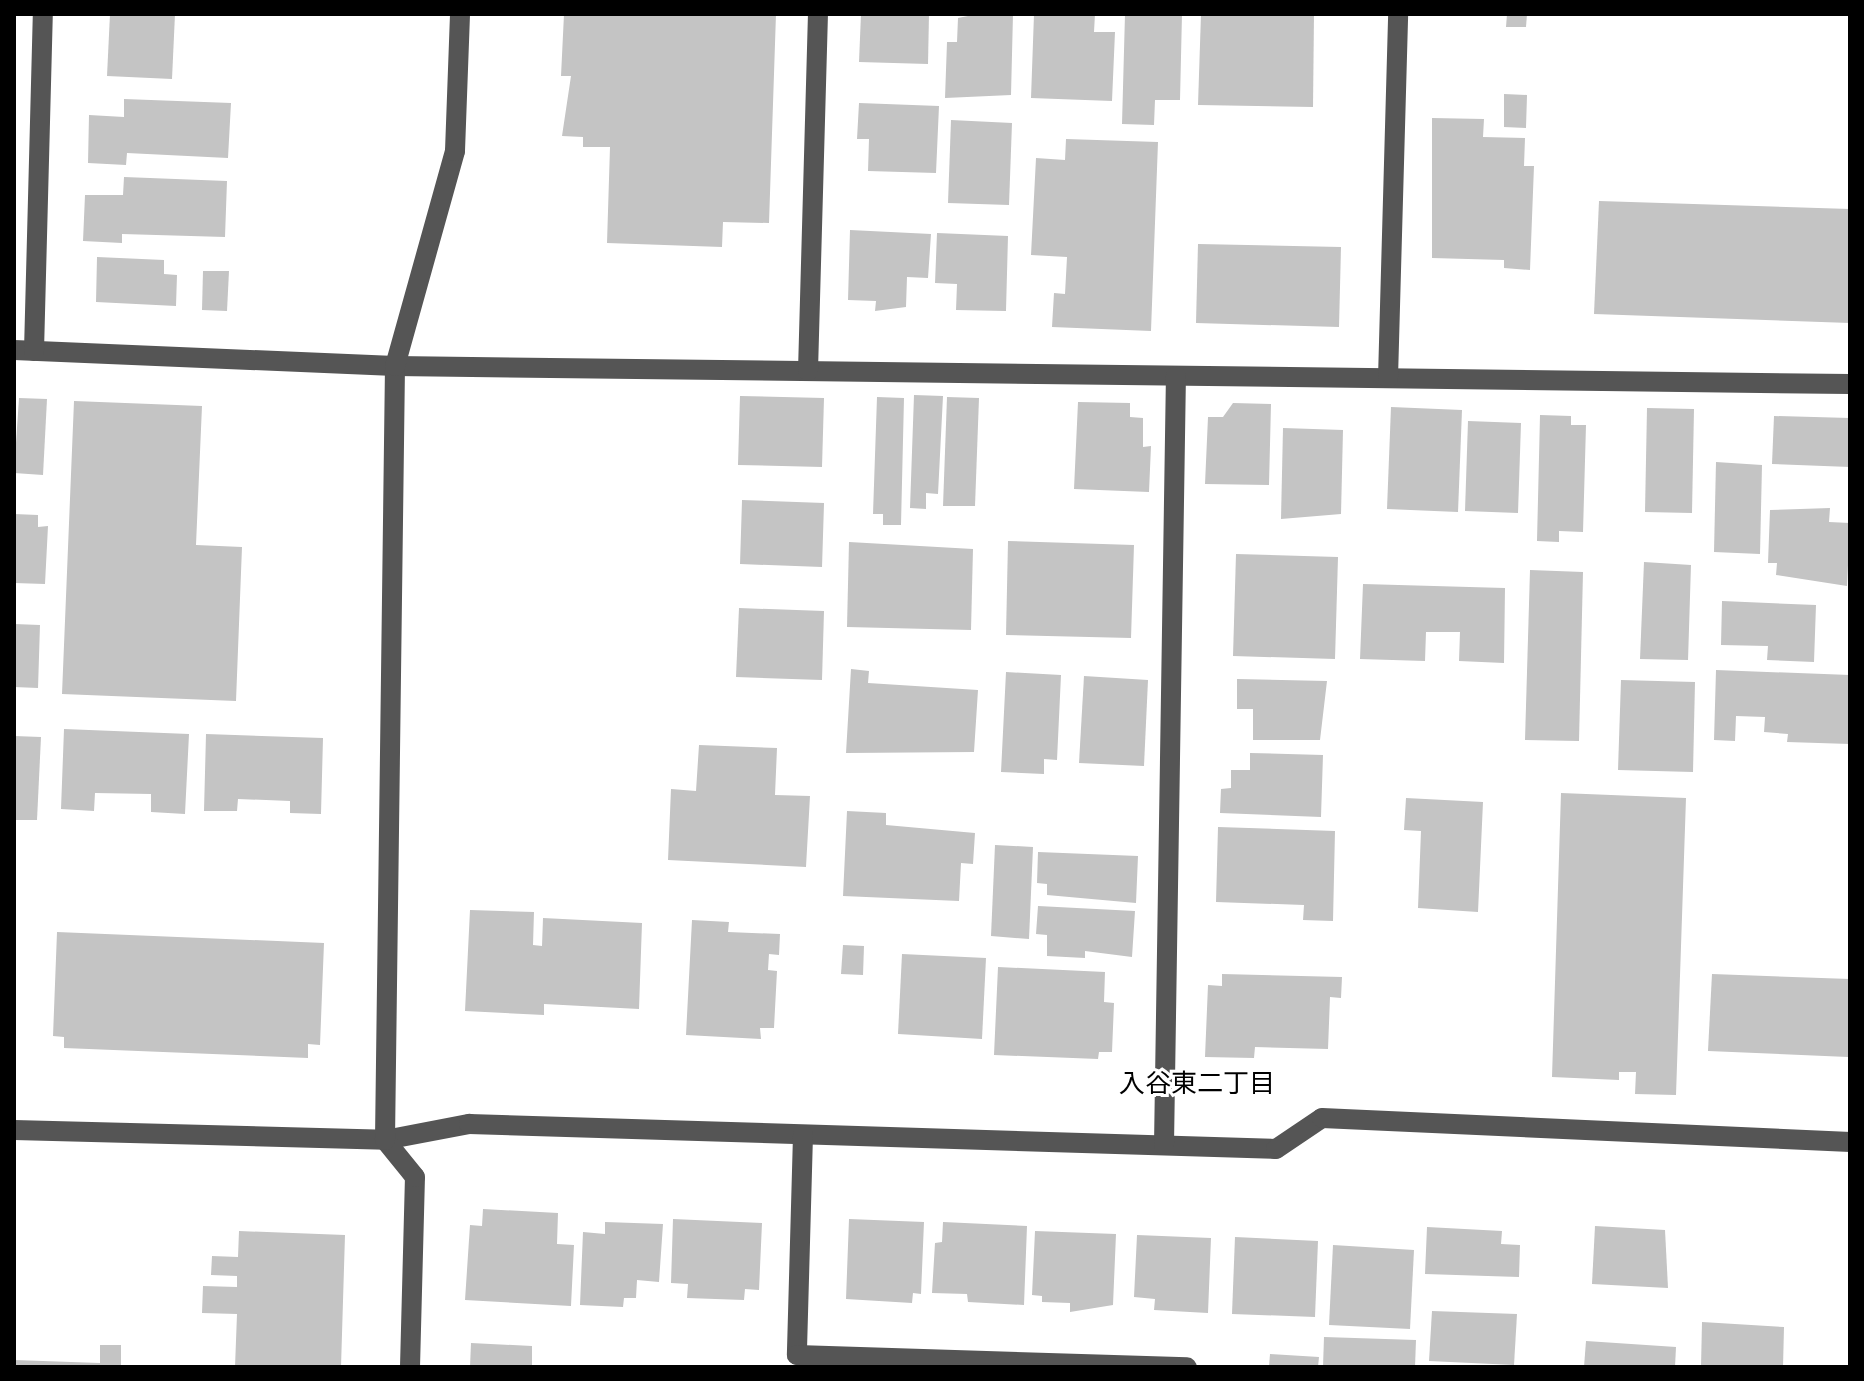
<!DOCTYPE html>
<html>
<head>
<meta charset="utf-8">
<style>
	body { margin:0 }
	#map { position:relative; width:1864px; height:1381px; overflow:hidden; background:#fff; font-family:"Alegreya Sans","Noto Sans JP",sans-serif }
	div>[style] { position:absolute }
	.building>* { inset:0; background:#c4c4c4 }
	.minor>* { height:20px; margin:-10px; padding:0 10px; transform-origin:10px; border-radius:10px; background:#555 }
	span { translate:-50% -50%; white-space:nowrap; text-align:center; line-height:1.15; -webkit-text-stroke:6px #fff; paint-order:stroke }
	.neighbourhood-label { font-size:26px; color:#000 }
	.frame { position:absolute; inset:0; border:16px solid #000; pointer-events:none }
</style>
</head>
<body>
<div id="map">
	<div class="building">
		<i style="clip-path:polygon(110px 14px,175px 14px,172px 79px,107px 76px)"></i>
		<i style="clip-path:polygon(564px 14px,776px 14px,769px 223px,723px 222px,722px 247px,607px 243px,610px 147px,583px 147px,583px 137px,562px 136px,571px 76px,561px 76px)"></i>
		<i style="clip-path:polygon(861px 14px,929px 14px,928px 64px,859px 62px)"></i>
		<i style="clip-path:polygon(978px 14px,1013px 14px,1011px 95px,945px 98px,947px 42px,957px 42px,958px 18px)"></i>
		<i style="clip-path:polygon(1034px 14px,1095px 14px,1094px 32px,1115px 32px,1112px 101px,1031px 98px)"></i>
		<i style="clip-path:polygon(1125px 14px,1182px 14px,1180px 100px,1155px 100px,1154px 125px,1122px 124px)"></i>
		<i style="clip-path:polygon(1201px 14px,1314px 14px,1313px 107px,1198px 105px)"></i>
		<i style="clip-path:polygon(1507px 14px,1527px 14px,1526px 27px,1506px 27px)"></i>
		<i style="clip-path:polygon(1504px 94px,1527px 95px,1526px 128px,1504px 127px)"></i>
		<i style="clip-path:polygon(124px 99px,231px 103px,228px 158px,127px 153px,126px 165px,88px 163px,89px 115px,124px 117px)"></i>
		<i style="clip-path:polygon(859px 103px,939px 106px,936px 173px,868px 171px,869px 139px,857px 139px)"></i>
		<i style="clip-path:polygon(1432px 118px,1484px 119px,1483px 137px,1525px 138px,1524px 166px,1534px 166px,1530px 270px,1504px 268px,1504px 260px,1432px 258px)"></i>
		<i style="clip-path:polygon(951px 120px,1012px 123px,1009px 205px,948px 203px)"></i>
		<i style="clip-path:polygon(1066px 139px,1158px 142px,1151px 331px,1052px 327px,1054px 293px,1065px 294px,1067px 257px,1031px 255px,1036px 158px,1065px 160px)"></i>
		<i style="clip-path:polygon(124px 177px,227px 181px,225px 237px,122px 234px,122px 243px,83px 241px,85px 195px,123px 195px)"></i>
		<i style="clip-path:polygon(1599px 201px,1850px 209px,1850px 323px,1594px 314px)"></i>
		<i style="clip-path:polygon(850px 230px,931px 234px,928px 278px,907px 277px,906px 307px,875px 311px,876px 301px,848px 300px)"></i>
		<i style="clip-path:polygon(937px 233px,1008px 236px,1006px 311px,956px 310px,957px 284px,935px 283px)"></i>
		<i style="clip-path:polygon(1198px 244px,1341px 247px,1339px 327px,1196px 323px)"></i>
		<i style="clip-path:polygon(97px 257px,164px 260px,164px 274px,177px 275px,176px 306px,96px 302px)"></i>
		<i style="clip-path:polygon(203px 271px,229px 271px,227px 311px,202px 310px)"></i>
		<i style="clip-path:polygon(914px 395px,943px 396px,938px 494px,926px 493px,926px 509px,910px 508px)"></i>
		<i style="clip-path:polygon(740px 396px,824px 398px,822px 467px,738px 465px)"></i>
		<i style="clip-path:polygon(877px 397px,904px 398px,901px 525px,883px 525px,883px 514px,873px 514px)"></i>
		<i style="clip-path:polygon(947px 397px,979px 398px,975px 506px,943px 506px)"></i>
		<i style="clip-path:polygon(19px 398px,47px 399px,43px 475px,14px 473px)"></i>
		<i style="clip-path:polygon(74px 401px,202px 406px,196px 545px,242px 547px,236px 701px,62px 694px)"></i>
		<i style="clip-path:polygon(1078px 402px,1130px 403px,1130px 417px,1143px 418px,1143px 447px,1151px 446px,1149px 492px,1074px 489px)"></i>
		<i style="clip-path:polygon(1233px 403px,1271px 404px,1269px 485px,1205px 484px,1208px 417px,1223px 417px)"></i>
		<i style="clip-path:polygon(1391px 407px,1462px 410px,1458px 512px,1387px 509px)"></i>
		<i style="clip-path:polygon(1647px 408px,1694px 409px,1692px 513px,1645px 512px)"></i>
		<i style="clip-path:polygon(1540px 415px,1571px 416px,1571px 425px,1586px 425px,1583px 532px,1559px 531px,1559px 542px,1537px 541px)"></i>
		<i style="clip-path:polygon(1774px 416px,1850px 418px,1850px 467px,1772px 464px)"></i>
		<i style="clip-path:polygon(1468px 421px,1521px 423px,1518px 513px,1465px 511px)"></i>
		<i style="clip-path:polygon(1283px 428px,1343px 430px,1341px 514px,1281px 519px)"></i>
		<i style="clip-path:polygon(1716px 462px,1762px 465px,1760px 554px,1714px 552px)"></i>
		<i style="clip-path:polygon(742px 500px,824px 503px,822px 567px,740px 564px)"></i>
		<i style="clip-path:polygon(1830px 508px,1829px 522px,1850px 523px,1847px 586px,1776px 575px,1777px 563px,1768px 563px,1770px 510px)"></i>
		<i style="clip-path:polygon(14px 514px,38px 515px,38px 527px,48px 526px,45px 584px,14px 583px)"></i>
		<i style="clip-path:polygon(1008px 541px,1134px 545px,1131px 638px,1006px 635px)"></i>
		<i style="clip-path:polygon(849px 542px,973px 549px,971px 630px,847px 627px)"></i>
		<i style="clip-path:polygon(1236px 554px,1338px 557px,1335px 659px,1233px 656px)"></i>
		<i style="clip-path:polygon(1644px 562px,1691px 565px,1688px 660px,1640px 659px)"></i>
		<i style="clip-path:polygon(1530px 570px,1583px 572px,1579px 741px,1525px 740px)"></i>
		<i style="clip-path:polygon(1363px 584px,1505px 588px,1504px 663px,1459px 661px,1460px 632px,1426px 632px,1425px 661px,1360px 659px)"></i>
		<i style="clip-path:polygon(1722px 601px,1816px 605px,1814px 662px,1767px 660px,1768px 646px,1721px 645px)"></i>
		<i style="clip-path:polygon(739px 608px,824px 611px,822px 680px,736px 677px)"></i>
		<i style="clip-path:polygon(14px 624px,40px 625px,38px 688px,14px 687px)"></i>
		<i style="clip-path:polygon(851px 669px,869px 671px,868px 683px,978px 690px,974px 752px,846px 753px)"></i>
		<i style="clip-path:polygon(1716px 670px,1850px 675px,1850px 744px,1787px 742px,1788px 734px,1764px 732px,1765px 717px,1736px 716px,1735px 741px,1714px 740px)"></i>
		<i style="clip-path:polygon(1006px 672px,1061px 675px,1057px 760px,1044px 759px,1044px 774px,1001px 772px)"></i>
		<i style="clip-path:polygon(1084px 676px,1148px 680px,1144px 766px,1079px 763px)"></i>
		<i style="clip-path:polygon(1237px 679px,1327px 681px,1320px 740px,1253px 740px,1253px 709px,1237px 709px)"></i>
		<i style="clip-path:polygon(1621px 680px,1695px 682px,1693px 772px,1618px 770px)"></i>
		<i style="clip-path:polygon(64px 729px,189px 734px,185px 814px,151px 812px,151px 794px,95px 793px,94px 811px,61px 809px)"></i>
		<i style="clip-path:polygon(206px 734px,323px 738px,321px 814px,290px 813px,290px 801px,238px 799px,237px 811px,204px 811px)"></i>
		<i style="clip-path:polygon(14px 736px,41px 737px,37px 820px,14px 820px)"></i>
		<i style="clip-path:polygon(699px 745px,777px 748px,775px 795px,810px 796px,806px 867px,668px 860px,671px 789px,696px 791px)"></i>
		<i style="clip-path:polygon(1250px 753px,1323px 755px,1321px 817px,1220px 813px,1221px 789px,1231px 788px,1231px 770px,1250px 770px)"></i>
		<i style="clip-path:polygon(1561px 793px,1686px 798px,1676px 1095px,1635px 1094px,1636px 1072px,1619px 1072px,1619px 1080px,1552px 1077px)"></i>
		<i style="clip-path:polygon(1406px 798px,1483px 802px,1478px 912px,1418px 908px,1421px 831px,1404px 830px)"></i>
		<i style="clip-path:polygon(847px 811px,886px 813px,886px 825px,975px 833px,973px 864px,961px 863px,959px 901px,843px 896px)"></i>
		<i style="clip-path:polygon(1218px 827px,1335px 831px,1333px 921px,1303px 920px,1304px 905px,1216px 902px)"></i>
		<i style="clip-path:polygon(995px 845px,1033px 847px,1029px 939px,991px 936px)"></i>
		<i style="clip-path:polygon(1038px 852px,1138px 856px,1136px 903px,1047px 895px,1047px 884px,1037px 883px)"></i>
		<i style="clip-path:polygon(1038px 906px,1135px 911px,1132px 957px,1085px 951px,1085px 958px,1047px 956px,1047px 935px,1036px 934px)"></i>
		<i style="clip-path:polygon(470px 910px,534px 912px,533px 945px,542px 946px,543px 918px,642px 923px,639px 1009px,544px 1004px,544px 1015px,465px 1011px)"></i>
		<i style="clip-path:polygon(692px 920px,729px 922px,728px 932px,780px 934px,779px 955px,769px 954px,768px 970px,777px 971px,774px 1028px,760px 1028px,761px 1039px,686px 1035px)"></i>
		<i style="clip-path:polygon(57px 932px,324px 943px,320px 1045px,308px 1044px,308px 1058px,64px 1048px,64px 1037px,53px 1036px)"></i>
		<i style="clip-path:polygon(843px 945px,864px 946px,863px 975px,841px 974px)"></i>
		<i style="clip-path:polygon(902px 954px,986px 958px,982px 1039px,898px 1034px)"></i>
		<i style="clip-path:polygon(998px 967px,1105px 972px,1104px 1002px,1114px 1003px,1112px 1052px,1099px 1052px,1098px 1059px,994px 1055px)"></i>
		<i style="clip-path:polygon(1222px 974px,1342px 977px,1341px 998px,1330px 997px,1328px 1049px,1255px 1047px,1254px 1058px,1205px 1057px,1208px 985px,1222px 986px)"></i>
		<i style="clip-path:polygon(1712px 974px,1850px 979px,1848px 1057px,1708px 1051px)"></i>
		<i style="clip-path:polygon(483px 1209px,558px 1213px,557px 1244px,574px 1245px,571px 1306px,465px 1300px,470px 1225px,482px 1226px)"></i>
		<i style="clip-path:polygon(673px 1219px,762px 1223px,759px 1290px,745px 1289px,744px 1300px,687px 1298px,688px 1284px,671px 1283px)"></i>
		<i style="clip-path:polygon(849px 1219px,924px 1222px,921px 1294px,913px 1293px,912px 1303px,846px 1299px)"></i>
		<i style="clip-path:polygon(605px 1222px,663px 1224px,659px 1282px,637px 1280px,636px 1298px,624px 1298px,623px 1307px,580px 1305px,583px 1232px,605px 1234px)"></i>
		<i style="clip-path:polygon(943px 1222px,1027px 1226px,1024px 1305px,968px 1302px,967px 1294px,932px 1293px,935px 1243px,942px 1242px)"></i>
		<i style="clip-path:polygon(1595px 1226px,1665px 1230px,1668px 1288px,1592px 1284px)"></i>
		<i style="clip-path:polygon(1427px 1227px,1502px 1231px,1501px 1244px,1520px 1245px,1519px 1277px,1425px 1274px)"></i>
		<i style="clip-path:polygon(239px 1231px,345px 1235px,341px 1367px,235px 1367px,237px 1314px,202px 1313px,203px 1286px,237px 1287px,237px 1276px,211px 1275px,212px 1256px,238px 1257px)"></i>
		<i style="clip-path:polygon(1035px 1231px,1116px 1234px,1113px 1305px,1070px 1312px,1070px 1303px,1042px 1302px,1042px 1296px,1032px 1295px)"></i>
		<i style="clip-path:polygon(1137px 1235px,1211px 1238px,1208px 1313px,1154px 1310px,1155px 1299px,1134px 1297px)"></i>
		<i style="clip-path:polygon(1235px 1237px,1318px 1241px,1315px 1317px,1232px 1314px)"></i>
		<i style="clip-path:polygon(1333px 1245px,1414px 1250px,1410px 1329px,1329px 1325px)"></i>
		<i style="clip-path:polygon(1432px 1311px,1517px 1314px,1514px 1365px,1429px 1361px)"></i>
		<i style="clip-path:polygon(1702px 1322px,1784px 1327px,1783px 1367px,1701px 1367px)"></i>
		<i style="clip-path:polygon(1324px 1337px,1416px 1340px,1415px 1367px,1323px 1367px)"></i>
		<i style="clip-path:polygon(1586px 1341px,1676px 1347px,1675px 1367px,1584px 1367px)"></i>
		<i style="clip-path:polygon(471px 1343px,532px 1346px,532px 1367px,470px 1367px)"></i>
		<i style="clip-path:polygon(100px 1345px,121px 1345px,121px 1367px,14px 1367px,14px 1360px,100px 1363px)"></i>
		<i style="clip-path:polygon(1270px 1354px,1319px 1357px,1318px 1367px,1269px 1367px)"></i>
	</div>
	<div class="minor">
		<i style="left:14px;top:350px;width:381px;rotate:2.4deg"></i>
		<i style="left:395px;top:366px;width:1455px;rotate:0.71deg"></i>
		<i style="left:34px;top:351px;width:337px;rotate:-88.5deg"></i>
		<i style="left:808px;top:371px;width:357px;rotate:-88.4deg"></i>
		<i style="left:1388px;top:378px;width:364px;rotate:-88.4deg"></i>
		<i style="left:14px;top:1130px;width:371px;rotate:1.5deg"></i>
		<i style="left:385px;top:1140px;width:86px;rotate:-10.8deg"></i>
		<i style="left:469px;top:1124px;width:807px;rotate:1.77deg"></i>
		<i style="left:1276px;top:1149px;width:55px;rotate:-34deg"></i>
		<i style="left:1322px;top:1118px;width:529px;rotate:2.6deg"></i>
		<i style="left:803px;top:1135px;width:220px;rotate:91.6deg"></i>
		<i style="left:797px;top:1355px;width:390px;rotate:1.8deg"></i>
		<i style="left:1164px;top:1145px;width:769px;rotate:-89.11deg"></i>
		<i style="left:410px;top:1367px;width:190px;rotate:-88.5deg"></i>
		<i style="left:415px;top:1177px;width:48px;rotate:-129deg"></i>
		<i style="left:385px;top:1140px;width:774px;rotate:-89.26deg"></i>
		<i style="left:395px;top:366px;width:223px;rotate:-74.4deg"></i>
		<i style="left:455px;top:151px;width:137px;rotate:-87.9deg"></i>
	</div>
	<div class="neighbourhood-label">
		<span style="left:1197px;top:1085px">入谷東二丁目</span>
	</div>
	<div class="frame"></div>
</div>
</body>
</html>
